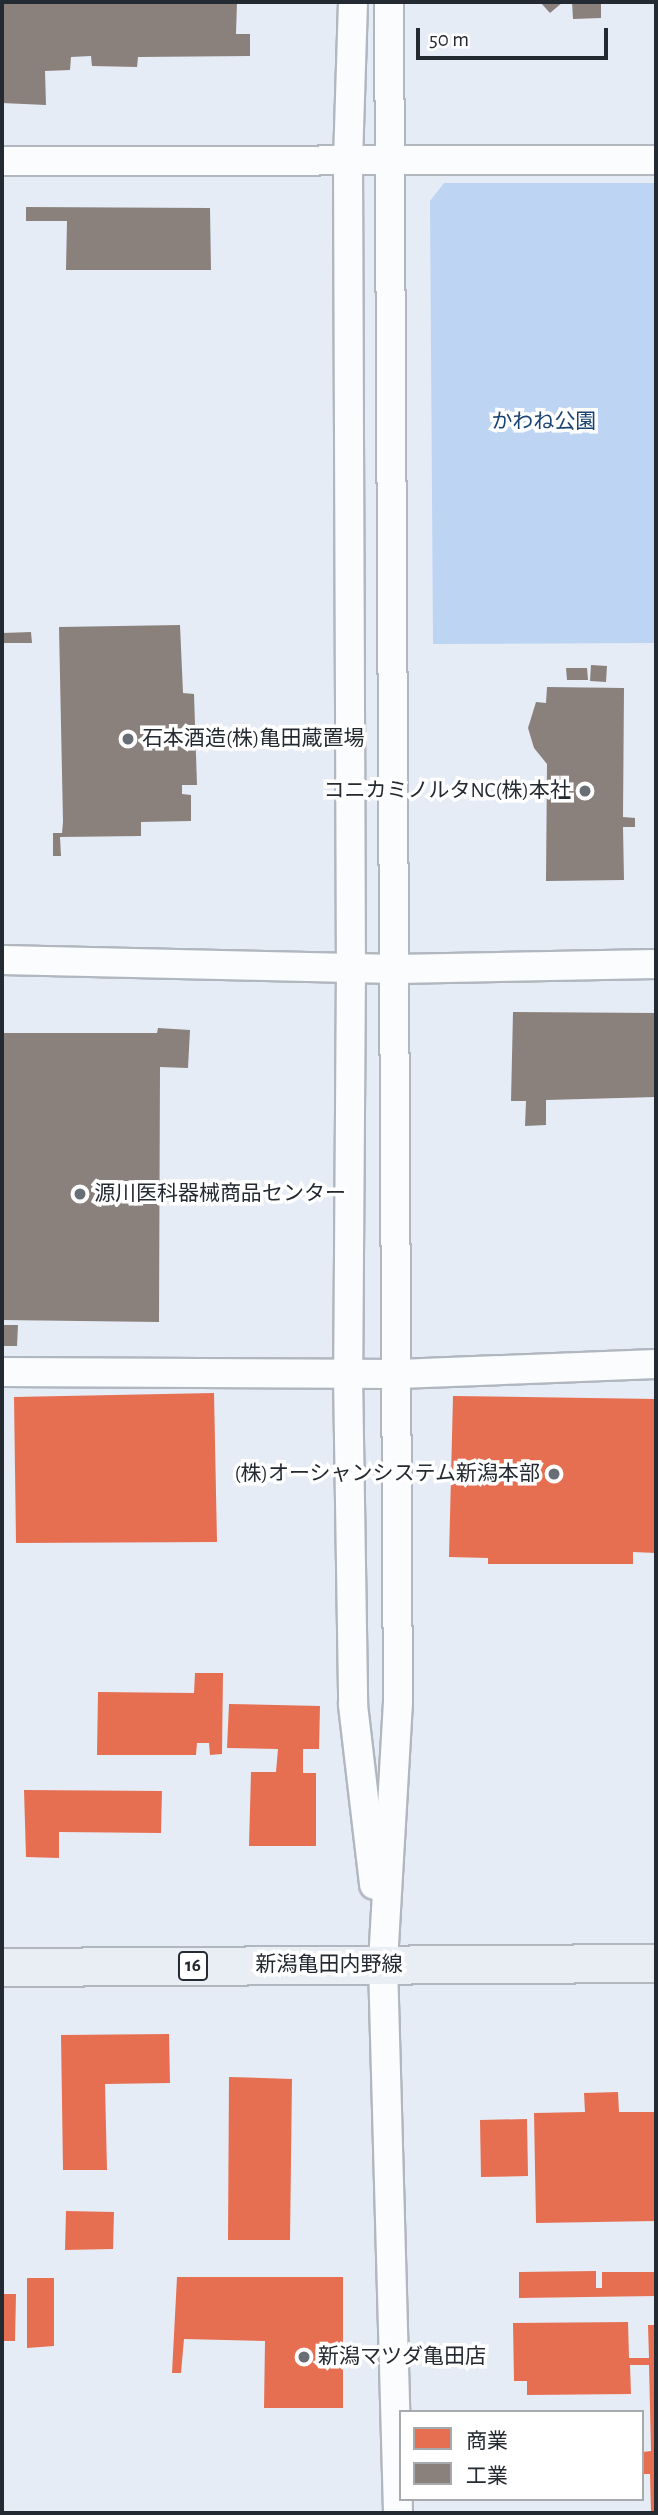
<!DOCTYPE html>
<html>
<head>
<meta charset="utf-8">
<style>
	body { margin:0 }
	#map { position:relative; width:658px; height:2515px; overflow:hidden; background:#e5ecf5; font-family:"Alegreya Sans","Noto Sans JP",sans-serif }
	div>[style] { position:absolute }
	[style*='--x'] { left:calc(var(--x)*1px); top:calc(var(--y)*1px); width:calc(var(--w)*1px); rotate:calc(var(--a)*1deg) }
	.green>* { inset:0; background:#bdd5f3 }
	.shops>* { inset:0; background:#e76f51 }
	.industry>* { inset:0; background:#8a817c }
	.roads { filter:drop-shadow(2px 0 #b1b7bf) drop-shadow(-2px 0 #b1b7bf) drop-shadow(0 2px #b1b7bf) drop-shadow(0 -2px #b1b7bf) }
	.minor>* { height:28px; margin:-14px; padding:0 14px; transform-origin:14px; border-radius:14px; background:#fbfcfe }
	.major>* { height:37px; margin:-18.5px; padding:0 18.5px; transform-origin:18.5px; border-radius:18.5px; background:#e8eef4 }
	.dots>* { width:19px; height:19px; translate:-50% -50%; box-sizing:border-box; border:4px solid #fff; border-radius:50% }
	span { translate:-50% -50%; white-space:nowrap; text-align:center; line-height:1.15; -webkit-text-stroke:7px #fff; paint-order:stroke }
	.shield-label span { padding:2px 5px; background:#fff; border:2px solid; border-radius:5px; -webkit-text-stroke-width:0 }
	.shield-label { font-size:19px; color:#242a31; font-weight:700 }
	.park-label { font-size:21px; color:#194372 }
	.poi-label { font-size:21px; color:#242a31 }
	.left { translate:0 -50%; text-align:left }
	.right { translate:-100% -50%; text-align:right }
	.street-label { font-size:21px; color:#242a31 }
	.frame { position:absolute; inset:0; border:4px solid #242a31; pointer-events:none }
	.legend { position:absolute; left:399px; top:2410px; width:245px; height:91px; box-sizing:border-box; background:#fff; border:2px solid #a7aaad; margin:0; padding:9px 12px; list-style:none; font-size:21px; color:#242a31 }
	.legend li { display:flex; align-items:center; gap:14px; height:35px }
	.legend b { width:35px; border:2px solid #a7aaad }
	.scale { position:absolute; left:416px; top:28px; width:192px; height:32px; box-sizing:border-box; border:4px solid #242a31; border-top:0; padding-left:9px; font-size:21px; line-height:24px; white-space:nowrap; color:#242a31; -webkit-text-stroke:5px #fff; paint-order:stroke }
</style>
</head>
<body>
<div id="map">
	<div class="green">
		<div style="clip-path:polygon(444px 183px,656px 183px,656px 643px,433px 644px,430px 201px)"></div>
	</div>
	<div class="shops">
		<div style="clip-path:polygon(214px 1393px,217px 1542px,16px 1543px,14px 1397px)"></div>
		<div style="clip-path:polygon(453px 1396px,656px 1399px,656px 1553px,633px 1552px,633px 1564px,488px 1564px,488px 1558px,449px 1557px)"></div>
		<div style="clip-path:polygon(195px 1673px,223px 1673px,222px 1754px,210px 1755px,209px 1743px,197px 1743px,196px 1755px,97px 1755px,98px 1692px,194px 1693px)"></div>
		<div style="clip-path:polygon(229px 1704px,320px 1706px,319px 1749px,303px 1749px,303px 1773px,316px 1773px,316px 1846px,249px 1846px,251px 1772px,276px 1772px,278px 1749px,227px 1748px)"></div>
		<div style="clip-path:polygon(24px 1790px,162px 1791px,161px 1833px,59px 1832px,59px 1858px,26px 1857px)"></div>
		<div style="clip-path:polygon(169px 2034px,170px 2083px,105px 2084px,107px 2170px,63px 2170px,61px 2035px)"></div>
		<div style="clip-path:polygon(229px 2077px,292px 2079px,290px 2240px,228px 2240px)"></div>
		<div style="clip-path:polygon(618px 2092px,619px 2112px,656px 2112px,656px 2221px,536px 2223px,534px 2113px,585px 2112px,584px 2093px)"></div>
		<div style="clip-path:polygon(527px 2119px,528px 2176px,481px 2177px,480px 2120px)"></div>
		<div style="clip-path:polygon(66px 2211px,114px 2212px,113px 2249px,65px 2250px)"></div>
		<div style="clip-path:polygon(596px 2271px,596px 2288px,602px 2288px,602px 2272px,656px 2272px,656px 2296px,519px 2298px,519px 2272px)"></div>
		<div style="clip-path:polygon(177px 2277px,343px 2277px,343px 2408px,264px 2408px,265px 2341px,184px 2339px,181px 2373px,172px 2373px)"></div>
		<div style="clip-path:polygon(27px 2278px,54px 2278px,54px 2346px,27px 2348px)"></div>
		<div style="clip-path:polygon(2px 2294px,16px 2294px,15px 2341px,2px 2341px)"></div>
		<div style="clip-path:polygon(628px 2322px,629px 2358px,649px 2358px,648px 2325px,656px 2325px,656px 2513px,651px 2513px,650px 2474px,642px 2474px,642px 2452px,651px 2451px,649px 2365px,630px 2365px,631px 2394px,527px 2395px,527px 2381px,514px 2381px,513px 2323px)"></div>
	</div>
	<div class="industry">
		<div style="clip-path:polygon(2px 2px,237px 2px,236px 34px,250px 34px,250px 56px,138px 57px,137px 67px,92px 66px,91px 56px,71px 57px,70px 70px,45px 71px,46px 105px,2px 103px)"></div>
		<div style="clip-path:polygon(540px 2px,563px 2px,550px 13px)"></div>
		<div style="clip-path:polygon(572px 2px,601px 2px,601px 18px,573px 19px)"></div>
		<div style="clip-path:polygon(26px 207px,210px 208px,211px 270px,66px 270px,67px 221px,26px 221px)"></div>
		<div style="clip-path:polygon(180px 625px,183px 693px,194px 694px,197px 785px,182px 785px,182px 794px,191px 795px,191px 821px,141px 822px,141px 836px,60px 837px,61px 856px,53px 856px,53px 833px,62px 833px,63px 822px,59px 627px)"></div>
		<div style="clip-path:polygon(31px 632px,32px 643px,2px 643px,2px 633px)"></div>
		<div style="clip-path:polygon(591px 665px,607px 666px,606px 682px,590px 681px)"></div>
		<div style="clip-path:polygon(566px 668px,587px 668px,588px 680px,567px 680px)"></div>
		<div style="clip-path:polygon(547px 687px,624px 688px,623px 817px,635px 818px,635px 827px,623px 827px,624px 880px,546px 881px,547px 764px,534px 748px,528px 728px,536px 702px,546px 703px)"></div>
		<div style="clip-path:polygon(513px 1012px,656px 1013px,656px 1097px,546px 1100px,546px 1125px,525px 1126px,526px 1101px,511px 1101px)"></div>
		<div style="clip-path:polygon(158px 1028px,190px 1030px,188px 1068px,160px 1067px,159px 1322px,2px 1320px,2px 1033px,157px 1033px)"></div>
		<div style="clip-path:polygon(2px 1325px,18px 1325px,17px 1346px,2px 1346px)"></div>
	</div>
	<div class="roads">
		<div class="minor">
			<div style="--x:353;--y:2;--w:158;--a:91.8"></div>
			<div style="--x:348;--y:160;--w:808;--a:89.79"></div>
			<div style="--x:351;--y:968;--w:406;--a:90.4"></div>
			<div style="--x:348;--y:1374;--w:331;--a:89.1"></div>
			<div style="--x:353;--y:1705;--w:181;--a:83.3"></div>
			<div style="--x:389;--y:2;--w:1700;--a:89.7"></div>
			<div style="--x:398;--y:1702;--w:262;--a:93.3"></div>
			<div style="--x:383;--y:1964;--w:549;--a:88.43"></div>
			<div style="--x:2;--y:161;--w:654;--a:-0.09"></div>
			<div style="--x:2;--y:960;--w:394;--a:1.3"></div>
			<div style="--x:396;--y:969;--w:260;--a:-1.1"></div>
			<div style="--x:2;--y:1372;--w:396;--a:0.3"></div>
			<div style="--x:398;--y:1374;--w:258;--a:-2.2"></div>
		</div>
		<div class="major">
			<div style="--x:2;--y:1967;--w:654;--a:-0.35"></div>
		</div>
	</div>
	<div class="dots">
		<div style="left:128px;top:739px;background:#686e76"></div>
		<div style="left:585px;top:791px;background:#686e76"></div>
		<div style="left:80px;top:1194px;background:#686e76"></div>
		<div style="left:554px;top:1474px;background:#686e76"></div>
		<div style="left:304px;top:2357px;background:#686e76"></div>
	</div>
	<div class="shield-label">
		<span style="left:193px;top:1966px">16</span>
	</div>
	<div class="park-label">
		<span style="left:544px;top:422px">かわね公園</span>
	</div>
	<div class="poi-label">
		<span class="left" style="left:142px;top:739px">石本酒造(株)亀田蔵置場</span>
		<span class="right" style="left:571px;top:791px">コニカミノルタNC(株)本社</span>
		<span class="left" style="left:94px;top:1194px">源川医科器械商品センター</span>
		<span class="right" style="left:540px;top:1474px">(株)オーシャンシステム新潟本部</span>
		<span class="left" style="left:318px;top:2357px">新潟マツダ亀田店</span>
	</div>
	<div class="street-label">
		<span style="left:329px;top:1965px">新潟亀田内野線</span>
	</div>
	<div class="frame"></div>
	<ul class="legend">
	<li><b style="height:19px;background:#e76f51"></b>商業</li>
	<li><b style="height:19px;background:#8a817c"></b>工業</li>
	</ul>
	<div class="scale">50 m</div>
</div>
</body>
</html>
